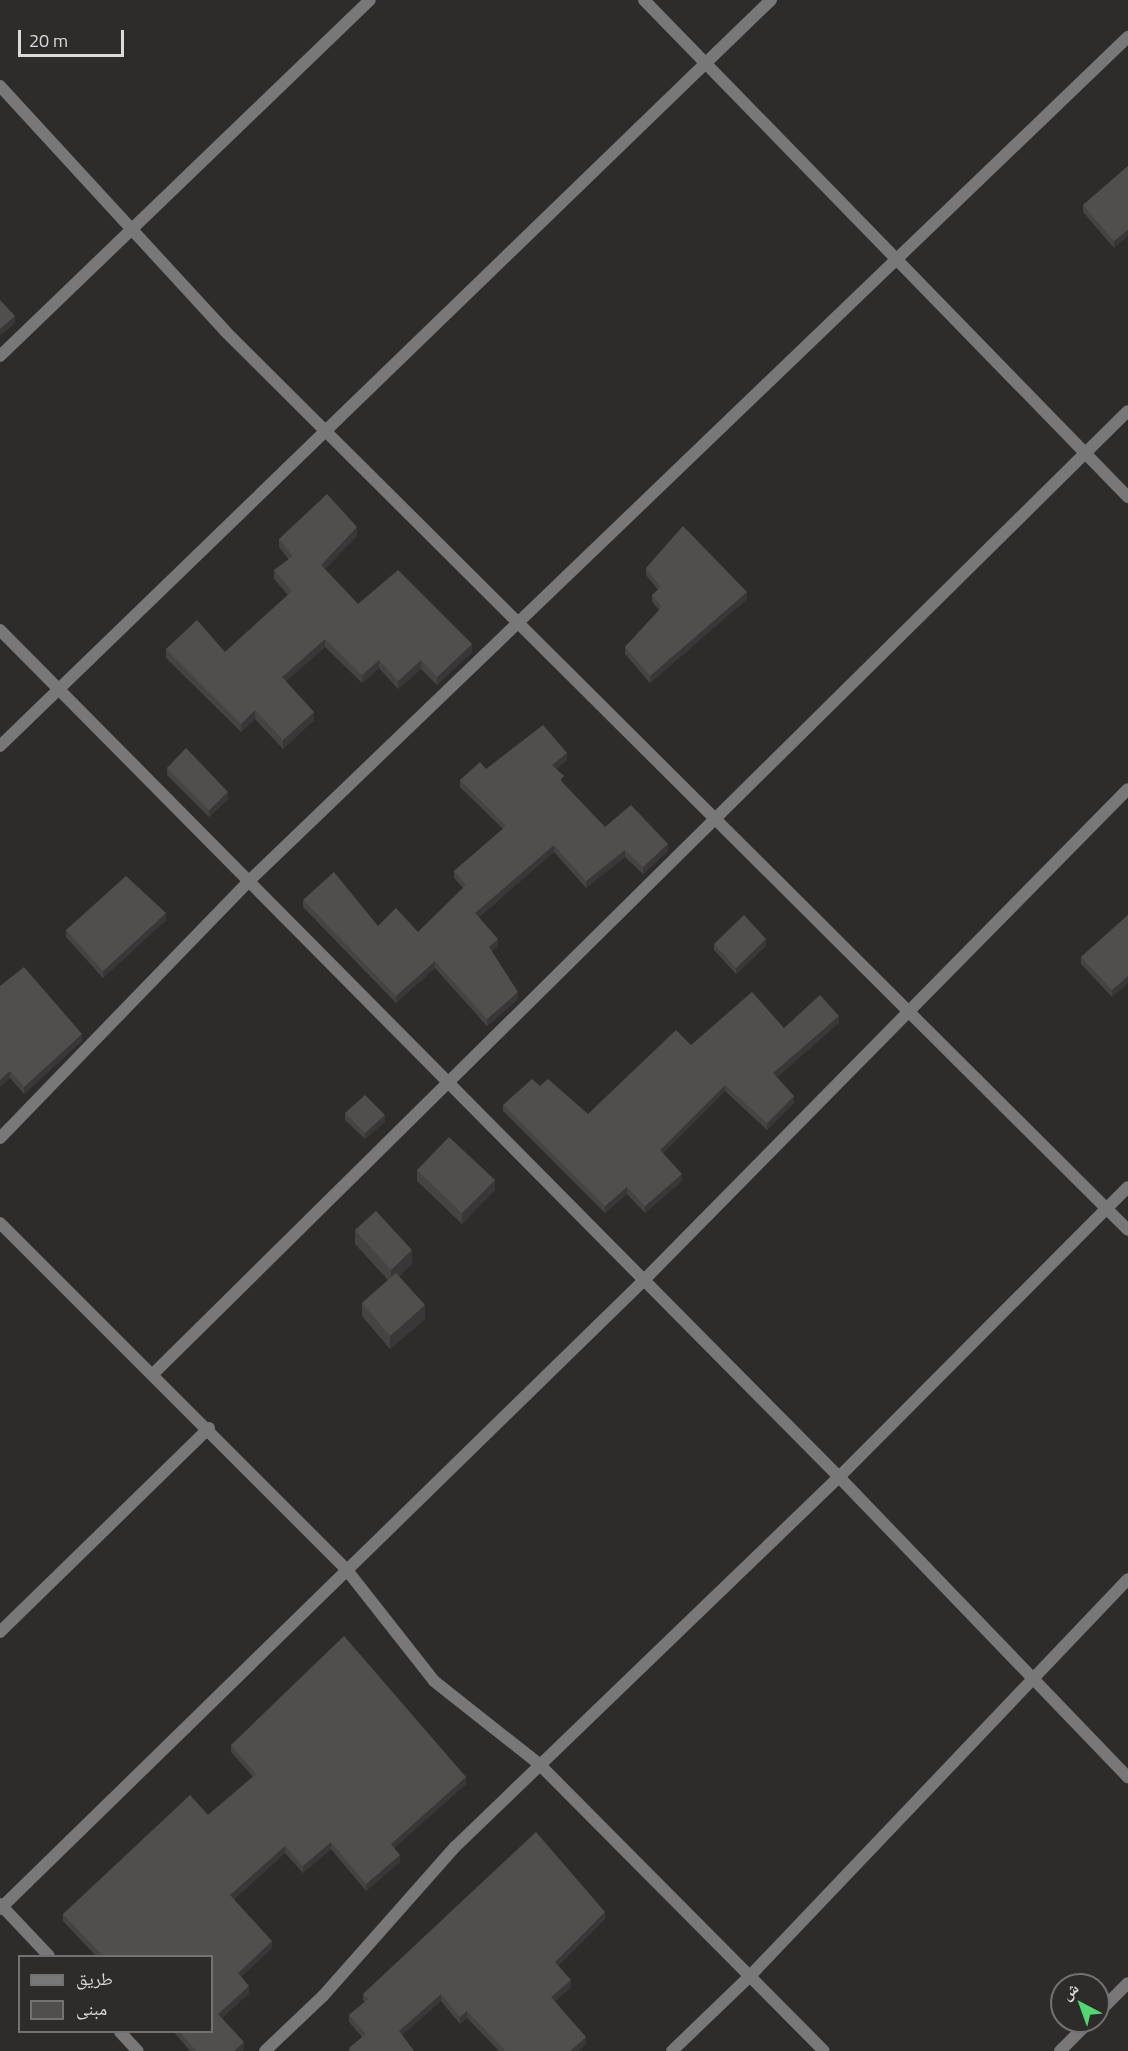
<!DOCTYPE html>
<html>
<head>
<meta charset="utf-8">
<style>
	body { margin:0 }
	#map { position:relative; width:1128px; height:2051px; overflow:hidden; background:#2e2b2b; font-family:"Titillium Web","Noto Naskh Arabic",sans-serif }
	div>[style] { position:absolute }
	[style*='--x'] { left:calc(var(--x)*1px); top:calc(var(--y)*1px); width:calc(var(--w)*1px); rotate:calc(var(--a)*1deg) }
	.street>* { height:12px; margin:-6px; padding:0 6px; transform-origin:6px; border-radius:6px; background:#797878 }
	.wall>* { inset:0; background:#464343 }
	.shaded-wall>* { inset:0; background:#393737 }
	.building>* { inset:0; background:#514e4e }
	span { translate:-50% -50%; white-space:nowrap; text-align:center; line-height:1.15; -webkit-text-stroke:4.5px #2e2b2b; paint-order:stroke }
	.legend { position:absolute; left:18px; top:1955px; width:195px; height:78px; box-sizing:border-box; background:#2e2b2b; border:2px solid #737171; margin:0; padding:8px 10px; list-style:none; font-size:18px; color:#dbd9d9 }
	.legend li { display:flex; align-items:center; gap:12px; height:30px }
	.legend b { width:30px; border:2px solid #737171 }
	.north { position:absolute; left:1050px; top:1973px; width:60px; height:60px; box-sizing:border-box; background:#2e2b2b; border:2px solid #737171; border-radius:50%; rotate:319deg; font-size:16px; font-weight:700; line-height:24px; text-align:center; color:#dbd9d9 }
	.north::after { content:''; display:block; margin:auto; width:21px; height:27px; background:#53d673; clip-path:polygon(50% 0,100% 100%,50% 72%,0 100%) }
	.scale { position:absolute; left:18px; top:30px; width:106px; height:27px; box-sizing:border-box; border:3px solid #dbd9d9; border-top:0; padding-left:8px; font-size:18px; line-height:21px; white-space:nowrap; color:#dbd9d9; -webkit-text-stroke:4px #2e2b2b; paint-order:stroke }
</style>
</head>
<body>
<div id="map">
	<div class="street">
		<div style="--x:644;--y:0;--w:694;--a:45.76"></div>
		<div style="--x:0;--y:86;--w:333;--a:47.4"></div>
		<div style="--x:225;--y:331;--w:1274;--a:44.87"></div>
		<div style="--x:0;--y:356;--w:513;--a:-43.9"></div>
		<div style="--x:0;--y:630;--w:1192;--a:45.27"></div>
		<div style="--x:839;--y:1477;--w:417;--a:46.1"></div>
		<div style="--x:0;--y:746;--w:1073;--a:-44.06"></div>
		<div style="--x:0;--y:1138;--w:358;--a:-45.9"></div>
		<div style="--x:249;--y:881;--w:1219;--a:-43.84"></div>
		<div style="--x:0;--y:1223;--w:489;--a:45"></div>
		<div style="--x:346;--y:1569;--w:142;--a:51.8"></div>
		<div style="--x:434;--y:1681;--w:134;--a:38.3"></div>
		<div style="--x:539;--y:1764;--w:404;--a:45.2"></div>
		<div style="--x:153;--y:1374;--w:1370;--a:-44.65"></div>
		<div style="--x:0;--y:1632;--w:292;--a:-44.3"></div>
		<div style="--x:0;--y:1904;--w:71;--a:46.7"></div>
		<div style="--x:0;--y:1909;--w:900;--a:-44.32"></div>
		<div style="--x:644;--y:1280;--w:689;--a:-45.41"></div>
		<div style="--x:1098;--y:2013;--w:42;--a:-45"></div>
		<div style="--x:120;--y:2032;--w:26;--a:47"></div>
		<div style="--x:265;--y:2051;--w:80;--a:-43.5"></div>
		<div style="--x:323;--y:1996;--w:199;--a:-48.5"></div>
		<div style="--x:455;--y:1847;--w:533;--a:-43.94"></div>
		<div style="--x:839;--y:1477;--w:409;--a:-45.1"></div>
		<div style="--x:672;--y:2051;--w:108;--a:-43.9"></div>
		<div style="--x:750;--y:1976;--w:548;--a:-46.4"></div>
		<div style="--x:1060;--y:2051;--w:42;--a:-45"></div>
	</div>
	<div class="wall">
		<div style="clip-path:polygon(1128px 166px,1114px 248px,1083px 212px,1083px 205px)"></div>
		<div style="clip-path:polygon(357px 536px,325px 569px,358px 604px,472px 652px,437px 685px,421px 669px,398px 689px,379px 668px,362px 683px,325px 647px,286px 681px,314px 720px,283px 749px,255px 719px,241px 732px,166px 658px,166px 649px,225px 652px,288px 595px,274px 579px,274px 570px,289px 560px,279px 547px,279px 539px)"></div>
		<div style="clip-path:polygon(646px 568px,747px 599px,650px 683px,625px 654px,625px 647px,659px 610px,652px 602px,652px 595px,658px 590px,646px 575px)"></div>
		<div style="clip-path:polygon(567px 760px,556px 769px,563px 783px,605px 827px,668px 851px,643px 874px,625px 857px,586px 888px,554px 852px,479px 917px,498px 946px,492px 951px,518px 999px,487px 1026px,435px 968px,396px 1003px,303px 907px,303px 900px,378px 926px,418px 932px,463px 888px,454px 878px,454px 871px,503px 829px,460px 787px,460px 780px,486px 769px)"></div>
		<div style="clip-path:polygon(167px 768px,228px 799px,209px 817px,167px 775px)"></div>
		<div style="clip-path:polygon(1128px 915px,1128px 983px,1112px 997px,1081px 964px,1081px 957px)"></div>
		<div style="clip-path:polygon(166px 920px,103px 978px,66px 937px,66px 930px)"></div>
		<div style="clip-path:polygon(714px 944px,766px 946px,736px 974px,714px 950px)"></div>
		<div style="clip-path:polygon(0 986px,82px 1041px,24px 1094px,10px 1078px,0 1087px)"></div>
		<div style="clip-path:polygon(839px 1023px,777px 1077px,794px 1103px,767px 1130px,725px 1091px,663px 1153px,682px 1181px,645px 1213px,627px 1194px,605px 1213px,503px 1111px,503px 1105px,540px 1086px,588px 1114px,691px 1045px,784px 1028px)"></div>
		<div style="clip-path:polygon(345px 1113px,385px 1122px,365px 1139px,345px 1120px)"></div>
		<div style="clip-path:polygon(417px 1170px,495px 1190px,462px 1224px,417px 1181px)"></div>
		<div style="clip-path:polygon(355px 1230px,412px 1264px,399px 1276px,425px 1319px,390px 1349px,362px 1316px,362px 1303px,388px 1280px,355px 1244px)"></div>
		<div style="clip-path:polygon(231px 1745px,466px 1784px,394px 1848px,400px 1862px,366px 1891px,331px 1849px,303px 1873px,285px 1853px,234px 1899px,272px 1948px,241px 1977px,249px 1993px,222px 2018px,244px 2049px,242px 2051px,190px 2051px,173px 2031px,212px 2031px,212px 1956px,96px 1956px,63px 1921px,63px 1914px,208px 1815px,253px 1777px,231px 1752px)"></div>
		<div style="clip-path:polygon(605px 1919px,558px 1966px,571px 1987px,555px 2001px,586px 2044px,578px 2051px,499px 2051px,467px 2018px,460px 2024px,441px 2001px,402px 2035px,414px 2051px,349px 2051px,349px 2048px,362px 2037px,349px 2022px,349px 2015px,365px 2002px,363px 2000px,363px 1994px)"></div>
	</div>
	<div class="shaded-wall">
		<div style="clip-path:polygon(1128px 230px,1128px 236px,1114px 248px,1114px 241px)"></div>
		<div style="clip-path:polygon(15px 316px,15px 323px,0 336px,0 329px)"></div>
		<div style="clip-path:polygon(357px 527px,357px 536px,321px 573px,321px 565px)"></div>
		<div style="clip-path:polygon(747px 592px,747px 599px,650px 683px,650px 676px)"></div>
		<div style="clip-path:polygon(325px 639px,325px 647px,282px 685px,282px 677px)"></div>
		<div style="clip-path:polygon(472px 644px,472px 652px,437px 685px,437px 677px)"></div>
		<div style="clip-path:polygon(379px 660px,379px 668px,362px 683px,362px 675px)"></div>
		<div style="clip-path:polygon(421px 660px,421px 669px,398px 689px,398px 681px)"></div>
		<div style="clip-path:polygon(255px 710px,255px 719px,241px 732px,241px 724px)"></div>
		<div style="clip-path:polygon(314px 712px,314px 720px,283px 749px,283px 740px)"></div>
		<div style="clip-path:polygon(567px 753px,567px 760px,552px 772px,552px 765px)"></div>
		<div style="clip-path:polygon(228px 792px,228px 799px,209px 817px,209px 810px)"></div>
		<div style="clip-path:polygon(668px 844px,668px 851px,643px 874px,643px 867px)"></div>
		<div style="clip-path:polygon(554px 845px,554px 852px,475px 920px,475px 913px)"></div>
		<div style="clip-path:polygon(625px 850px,625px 857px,586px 888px,586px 881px)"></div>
		<div style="clip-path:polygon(166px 913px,166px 920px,103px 978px,103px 971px)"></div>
		<div style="clip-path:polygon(498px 939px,498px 946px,489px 954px,489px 947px)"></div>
		<div style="clip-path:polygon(766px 939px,766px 946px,736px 974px,736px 968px)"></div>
		<div style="clip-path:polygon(435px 961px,435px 968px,396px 1003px,396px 996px)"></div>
		<div style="clip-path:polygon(1128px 976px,1128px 983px,1112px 997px,1112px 990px)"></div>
		<div style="clip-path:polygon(518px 992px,518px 999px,487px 1026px,487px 1019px)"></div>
		<div style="clip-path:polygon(839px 1016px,839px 1023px,773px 1080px,773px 1073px)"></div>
		<div style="clip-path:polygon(82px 1034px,82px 1041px,24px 1094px,24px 1087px)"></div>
		<div style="clip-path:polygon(10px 1071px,10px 1078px,0 1087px,0 1080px)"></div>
		<div style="clip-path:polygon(725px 1085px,725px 1091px,660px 1156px,660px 1150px)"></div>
		<div style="clip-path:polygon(794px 1096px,794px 1103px,767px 1130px,767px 1123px)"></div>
		<div style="clip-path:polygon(385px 1115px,385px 1122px,365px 1139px,365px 1133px)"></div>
		<div style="clip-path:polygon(682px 1174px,682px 1181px,645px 1213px,645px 1206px)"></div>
		<div style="clip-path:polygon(495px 1180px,495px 1190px,462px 1224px,462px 1213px)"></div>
		<div style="clip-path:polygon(627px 1187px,627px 1194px,605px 1213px,605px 1206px)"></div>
		<div style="clip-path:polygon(412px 1250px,412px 1264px,391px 1283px,391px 1270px)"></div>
		<div style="clip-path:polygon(425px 1305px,425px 1319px,390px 1349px,390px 1336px)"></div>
		<div style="clip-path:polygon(466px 1777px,466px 1784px,391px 1851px,391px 1844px)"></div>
		<div style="clip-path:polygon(331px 1842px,331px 1849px,303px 1873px,303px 1866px)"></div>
		<div style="clip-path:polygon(285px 1846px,285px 1853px,230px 1902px,230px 1895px)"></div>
		<div style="clip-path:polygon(400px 1855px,400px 1862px,366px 1891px,366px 1884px)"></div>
		<div style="clip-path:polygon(605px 1912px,605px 1919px,555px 1969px,555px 1962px)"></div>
		<div style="clip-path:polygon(272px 1941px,272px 1948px,238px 1980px,238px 1973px)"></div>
		<div style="clip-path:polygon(571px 1980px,571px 1987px,551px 2004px,551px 1997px)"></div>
		<div style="clip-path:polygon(249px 1986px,249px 1993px,218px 2021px,218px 2014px)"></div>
		<div style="clip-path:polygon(441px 1994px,441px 2001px,399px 2038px,399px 2031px)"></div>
		<div style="clip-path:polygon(467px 2011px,467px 2018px,460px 2024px,460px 2017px)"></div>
		<div style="clip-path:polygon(586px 2037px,586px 2044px,578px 2051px,570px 2051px)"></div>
		<div style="clip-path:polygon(244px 2042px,244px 2049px,242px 2051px,234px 2051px)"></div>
	</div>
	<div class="building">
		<div style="clip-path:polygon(1128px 166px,1128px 230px,1114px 241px,1083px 205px)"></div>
		<div style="clip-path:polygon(0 300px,15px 316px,0 329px)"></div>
		<div style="clip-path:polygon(327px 494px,357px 527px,321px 565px,358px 604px,398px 570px,472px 644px,437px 677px,421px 660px,398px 681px,379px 660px,362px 675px,325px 639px,282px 677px,314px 712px,283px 740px,255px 710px,241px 724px,166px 649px,197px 620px,225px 652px,292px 591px,274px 570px,293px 556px,279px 539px)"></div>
		<div style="clip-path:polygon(683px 526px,747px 592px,650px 676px,625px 647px,662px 607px,652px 595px,661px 587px,646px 568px)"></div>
		<div style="clip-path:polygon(543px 725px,567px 753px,552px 765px,564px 776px,560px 780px,605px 827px,631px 805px,668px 844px,643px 867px,625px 850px,586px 881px,554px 845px,475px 913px,498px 939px,489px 947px,518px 992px,487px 1019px,435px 961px,396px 996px,303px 900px,334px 872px,378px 926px,396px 908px,418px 932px,466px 885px,454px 871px,506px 826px,460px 780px,480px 762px,486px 769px)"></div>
		<div style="clip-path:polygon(186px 748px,228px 792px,209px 810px,167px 768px)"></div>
		<div style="clip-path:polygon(126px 876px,166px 913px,103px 971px,66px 930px)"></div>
		<div style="clip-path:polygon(744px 915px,766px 939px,736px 968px,714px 944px)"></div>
		<div style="clip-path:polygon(1128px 915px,1128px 976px,1112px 990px,1081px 957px)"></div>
		<div style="clip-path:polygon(24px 967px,82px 1034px,24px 1087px,10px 1071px,0 1080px,0 986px)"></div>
		<div style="clip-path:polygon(752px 992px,784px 1028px,820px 995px,839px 1016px,773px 1073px,794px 1096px,767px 1123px,725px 1085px,660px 1150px,682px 1174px,645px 1206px,627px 1187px,605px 1206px,503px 1105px,532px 1079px,540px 1086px,548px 1079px,588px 1114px,676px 1030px,691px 1045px)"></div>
		<div style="clip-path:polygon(365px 1095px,385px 1115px,365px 1133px,345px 1113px)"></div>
		<div style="clip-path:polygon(449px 1137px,495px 1180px,462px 1213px,417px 1170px)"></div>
		<div style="clip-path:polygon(376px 1211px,412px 1250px,391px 1270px,355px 1230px)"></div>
		<div style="clip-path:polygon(396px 1273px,425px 1305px,390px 1336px,362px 1303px)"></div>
		<div style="clip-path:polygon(344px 1636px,466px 1777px,391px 1844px,400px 1855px,366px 1884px,331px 1842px,303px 1866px,285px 1846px,230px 1895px,272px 1941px,238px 1973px,249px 1986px,218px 2014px,244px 2042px,234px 2051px,196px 2051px,179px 2031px,212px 2031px,212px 1956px,103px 1956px,63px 1914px,190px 1795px,208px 1815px,256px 1774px,231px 1745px)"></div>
		<div style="clip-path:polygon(536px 1832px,605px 1912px,555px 1962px,571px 1980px,551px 1997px,586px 2037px,570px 2051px,506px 2051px,467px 2011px,460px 2017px,441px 1994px,399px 2031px,414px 2051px,351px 2051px,349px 2048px,366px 2034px,349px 2015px,368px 1999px,363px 1994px)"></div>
	</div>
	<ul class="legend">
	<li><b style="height:8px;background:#797878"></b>طريق</li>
	<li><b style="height:16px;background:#514e4e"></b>مبنى</li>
	</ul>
	<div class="north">ش</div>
	<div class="scale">20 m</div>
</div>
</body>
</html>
